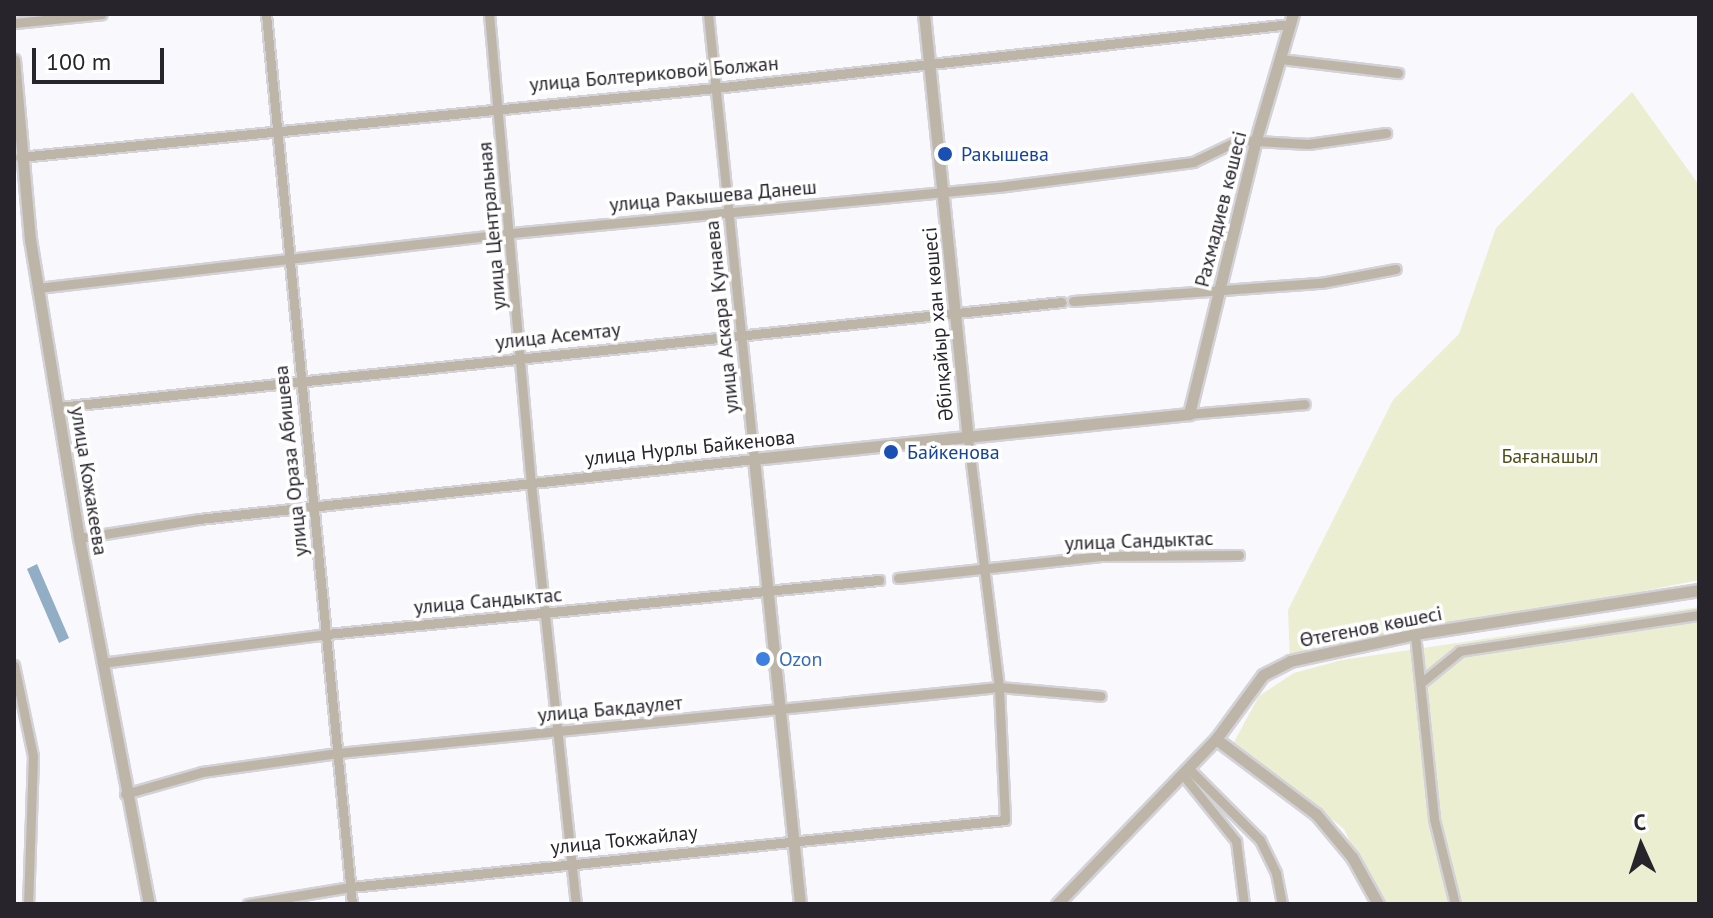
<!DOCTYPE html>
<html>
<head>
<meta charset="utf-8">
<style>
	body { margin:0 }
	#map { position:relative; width:1713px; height:918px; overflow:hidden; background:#f9f8fc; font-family:"PT Sans",sans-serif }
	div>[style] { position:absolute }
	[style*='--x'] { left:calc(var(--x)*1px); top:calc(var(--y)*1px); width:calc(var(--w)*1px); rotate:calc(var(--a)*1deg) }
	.green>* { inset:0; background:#eceed1 }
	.water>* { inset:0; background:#91aec4 }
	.roads { filter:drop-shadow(2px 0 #d3d2d7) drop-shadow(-2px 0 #d3d2d7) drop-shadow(0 2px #d3d2d7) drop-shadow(0 -2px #d3d2d7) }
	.minor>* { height:9px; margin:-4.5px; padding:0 4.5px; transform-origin:4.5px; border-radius:4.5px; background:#bdb5a8 }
	.tertiary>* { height:11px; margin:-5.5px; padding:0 5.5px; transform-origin:5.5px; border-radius:5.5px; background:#bdb5a8 }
	.dots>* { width:22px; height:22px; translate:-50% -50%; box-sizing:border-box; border:4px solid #fff; border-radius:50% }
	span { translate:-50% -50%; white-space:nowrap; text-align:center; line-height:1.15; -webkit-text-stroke:7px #fff; paint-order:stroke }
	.street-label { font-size:20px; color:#27242c }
	.transit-label { font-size:20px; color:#164399 }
	.left { translate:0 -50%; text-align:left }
	.park-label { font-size:20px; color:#51511b }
	.shop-label { font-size:20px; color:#366cbe }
	.frame { position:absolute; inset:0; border:16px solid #27242c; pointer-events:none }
	.north { position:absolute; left:1601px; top:806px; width:80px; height:80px; -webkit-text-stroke:6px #fff; paint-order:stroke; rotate:357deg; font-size:22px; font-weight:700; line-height:32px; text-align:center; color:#27242c }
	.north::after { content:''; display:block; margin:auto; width:28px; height:36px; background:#27242c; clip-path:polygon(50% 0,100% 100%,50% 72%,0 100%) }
	.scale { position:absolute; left:32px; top:48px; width:132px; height:36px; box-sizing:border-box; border:4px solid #27242c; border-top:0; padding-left:10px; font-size:24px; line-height:28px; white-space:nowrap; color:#27242c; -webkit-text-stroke:6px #fff; paint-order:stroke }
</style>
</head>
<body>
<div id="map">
	<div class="green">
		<div style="clip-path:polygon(1632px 92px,1699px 185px,1699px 580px,1290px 661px,1288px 610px,1393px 400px,1459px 334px,1496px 228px)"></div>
		<div style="clip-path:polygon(1699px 607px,1699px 904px,1379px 904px,1344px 829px,1234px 742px,1259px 696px,1294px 673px,1342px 660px)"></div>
	</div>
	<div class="water">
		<div style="clip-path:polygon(37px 564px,69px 638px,59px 643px,27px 569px)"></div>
	</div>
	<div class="roads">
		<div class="minor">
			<div style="--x:266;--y:14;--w:894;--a:84.48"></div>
			<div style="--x:489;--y:14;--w:472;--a:84.9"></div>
			<div style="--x:531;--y:484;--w:422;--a:83.9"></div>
			<div style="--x:14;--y:23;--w:88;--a:-5.8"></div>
			<div style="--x:1281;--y:59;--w:118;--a:6.8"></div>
			<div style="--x:20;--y:157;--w:698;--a:-5.67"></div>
			<div style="--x:715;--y:88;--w:579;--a:-6.35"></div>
			<div style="--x:38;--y:288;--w:476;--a:-6.6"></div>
			<div style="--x:511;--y:233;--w:489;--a:-5.4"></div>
			<div style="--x:998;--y:187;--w:197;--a:-7.3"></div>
			<div style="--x:1193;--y:162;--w:51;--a:-25.6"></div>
			<div style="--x:1239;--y:140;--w:69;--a:3.3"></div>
			<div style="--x:1308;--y:144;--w:79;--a:-8"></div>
			<div style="--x:1073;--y:301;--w:249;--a:-4.2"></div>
			<div style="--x:1321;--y:283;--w:76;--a:-10.6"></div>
			<div style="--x:58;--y:407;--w:1009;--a:-5.97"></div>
			<div style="--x:1189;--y:414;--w:116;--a:-4.9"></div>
			<div style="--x:79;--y:538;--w:121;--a:-9"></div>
			<div style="--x:199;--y:519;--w:558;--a:-6.17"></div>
			<div style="--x:754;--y:459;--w:447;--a:-95.9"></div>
			<div style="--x:898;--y:578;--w:202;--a:-6.2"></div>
			<div style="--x:1099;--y:556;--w:140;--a:-0.4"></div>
			<div style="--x:1415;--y:634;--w:186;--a:84.1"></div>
			<div style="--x:1434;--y:819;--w:88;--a:76.1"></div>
			<div style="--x:102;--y:663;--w:227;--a:-7.3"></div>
			<div style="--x:327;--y:634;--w:555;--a:-5.59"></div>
			<div style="--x:14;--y:665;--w:93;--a:78.2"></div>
			<div style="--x:33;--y:756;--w:148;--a:91.9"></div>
			<div style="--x:1422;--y:682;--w:49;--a:-39.2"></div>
			<div style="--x:1460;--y:651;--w:242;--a:-8.6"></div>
			<div style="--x:1189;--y:769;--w:100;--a:45"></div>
			<div style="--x:1260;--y:840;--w:37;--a:64"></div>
			<div style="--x:1276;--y:873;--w:32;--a:79"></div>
			<div style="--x:1183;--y:775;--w:85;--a:51.2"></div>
			<div style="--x:1236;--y:841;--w:64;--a:82.8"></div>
			<div style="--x:125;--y:794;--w:80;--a:-15.9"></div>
			<div style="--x:202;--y:772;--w:137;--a:-8"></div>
			<div style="--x:338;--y:753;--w:664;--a:-5.7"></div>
			<div style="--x:999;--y:687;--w:102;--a:5"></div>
			<div style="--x:248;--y:904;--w:104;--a:-9.4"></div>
			<div style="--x:351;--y:887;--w:657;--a:-5.85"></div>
			<div style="--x:1005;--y:820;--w:133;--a:-92.6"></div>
			<div style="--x:999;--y:687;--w:251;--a:-97.1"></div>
		</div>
		<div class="tertiary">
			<div style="--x:924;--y:14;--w:426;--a:84.1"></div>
			<div style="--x:14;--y:60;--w:180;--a:84.9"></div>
			<div style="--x:30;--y:239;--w:303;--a:80.7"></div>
			<div style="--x:79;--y:538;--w:373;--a:79.2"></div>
			<div style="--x:1216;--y:739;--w:125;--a:36.9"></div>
			<div style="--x:1316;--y:814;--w:56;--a:50.1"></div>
			<div style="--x:1352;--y:857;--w:54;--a:61"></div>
			<div style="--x:800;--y:904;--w:447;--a:-95.9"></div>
			<div style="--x:754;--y:459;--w:437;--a:-5.9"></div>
			<div style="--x:1189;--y:414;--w:279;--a:-76.3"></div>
			<div style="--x:1255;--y:143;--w:134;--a:-73.6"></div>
			<div style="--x:1057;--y:904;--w:229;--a:-46.1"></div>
			<div style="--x:1216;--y:739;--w:79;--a:-53.7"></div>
			<div style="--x:1263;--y:675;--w:30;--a:-27"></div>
			<div style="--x:1290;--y:661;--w:128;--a:-12.2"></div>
			<div style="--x:1415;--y:634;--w:287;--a:-8.8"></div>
		</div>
	</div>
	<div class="dots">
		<div style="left:945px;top:154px;background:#1a4fb4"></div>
		<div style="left:891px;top:452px;background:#1a4fb4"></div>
		<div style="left:763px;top:659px;background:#3f7fe0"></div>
	</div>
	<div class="street-label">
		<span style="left:654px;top:74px;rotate:-5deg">улица Болтериковой Болжан</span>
		<span style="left:713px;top:196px;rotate:-5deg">улица Ракышева Данеш</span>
		<span style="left:1221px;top:209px;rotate:-76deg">Рахмадиев көшесі</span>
		<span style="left:492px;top:226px;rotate:-95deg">улица Центральная</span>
		<span style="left:722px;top:317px;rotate:-96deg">улица Аскара Кунаева</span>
		<span style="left:938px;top:324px;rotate:-95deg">Әбілқайыр хан көшесі</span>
		<span style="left:558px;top:336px;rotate:-6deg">улица Асемтау</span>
		<span style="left:690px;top:448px;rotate:-6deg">улица Нурлы Байкенова</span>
		<span style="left:291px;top:461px;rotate:-96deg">улица Ораза Абишева</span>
		<span style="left:89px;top:481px;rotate:81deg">улица Кожакеева</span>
		<span style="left:1139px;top:541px;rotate:-2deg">улица Сандыктас</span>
		<span style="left:488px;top:601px;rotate:-5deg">улица Сандыктас</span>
		<span style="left:1371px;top:627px;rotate:-11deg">Өтегенов көшесі</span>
		<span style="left:610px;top:709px;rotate:-5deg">улица Бакдаулет</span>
		<span style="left:624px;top:840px;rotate:-6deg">улица Токжайлау</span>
	</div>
	<div class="transit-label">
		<span class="left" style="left:961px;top:154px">Ракышева</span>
		<span class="left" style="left:907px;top:452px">Байкенова</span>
	</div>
	<div class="park-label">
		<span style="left:1550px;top:456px">Бағанашыл</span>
	</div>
	<div class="shop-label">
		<span class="left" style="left:779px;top:659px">Ozon</span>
	</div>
	<div class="frame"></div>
	<div class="north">С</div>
	<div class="scale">100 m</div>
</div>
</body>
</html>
